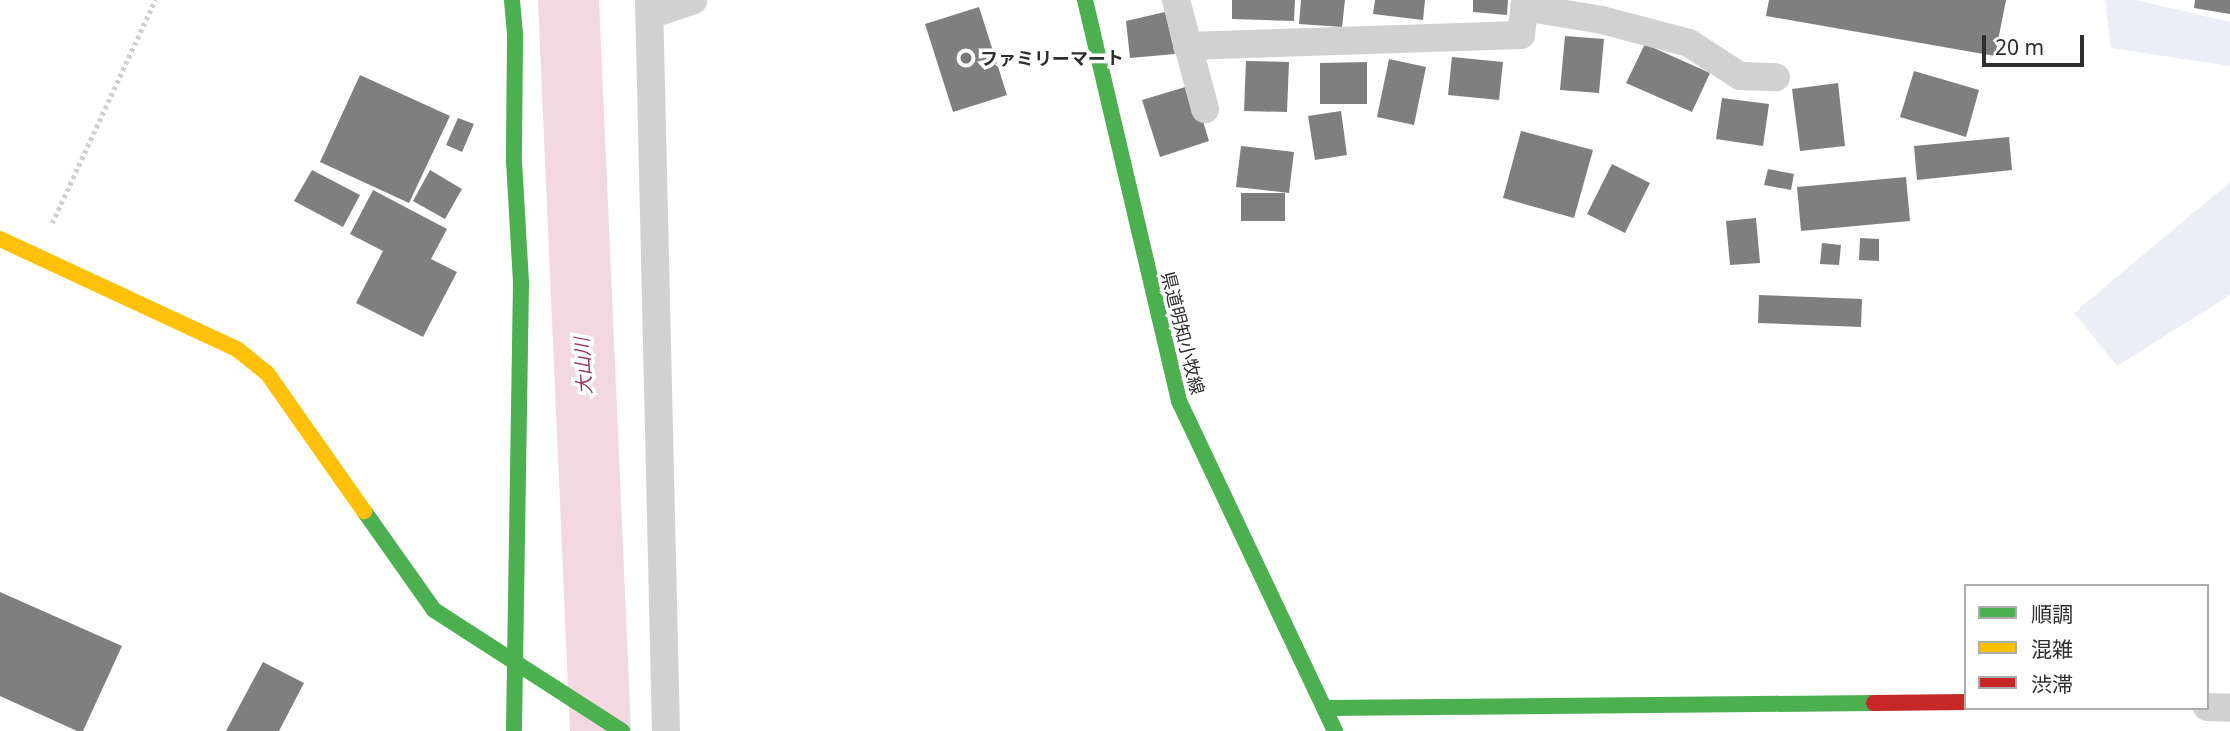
<!DOCTYPE html>
<html>
<head>
<meta charset="utf-8">
<style>
	body { margin:0 }
	#map { position:relative; width:2230px; height:731px; overflow:hidden; background:#fff; font-family:"Noto Sans","Noto Sans JP",sans-serif }
	div>[style] { position:absolute }
	[style*='--x'] { left:calc(var(--x)*1px); top:calc(var(--y)*1px); width:calc(var(--w)*1px); rotate:calc(var(--a)*1deg) }
	.green>* { inset:0; background:#eceef5 }
	.river>* { height:61px; margin:-30.5px; padding:0 30.5px; transform-origin:30.5px; border-radius:30.5px; background:#f3d8e2 }
	.building>* { inset:0; background:#7f7f7f }
	.path>* { height:4.5px; margin-top:-2.25px; transform-origin:0; background:repeating-linear-gradient(90deg,#cfcfcf 0 3.5px,transparent 0 7px) }
	.street>* { height:28px; margin:-14px; padding:0 14px; transform-origin:14px; border-radius:14px; background:#d1d1d1 }
	.fast>* { height:16px; margin:-8px; padding:0 8px; transform-origin:8px; border-radius:8px; background:#4caf50 }
	.slow>* { height:16px; margin:-8px; padding:0 8px; transform-origin:8px; border-radius:8px; background:#ffc107 }
	.jam>* { height:16px; margin:-8px; padding:0 8px; transform-origin:8px; border-radius:8px; background:#c62828 }
	.dots>* { width:19px; height:19px; translate:-50% -50%; box-sizing:border-box; border:4px solid #fff; border-radius:50% }
	span { translate:-50% -50%; white-space:nowrap; text-align:center; line-height:1.15; -webkit-text-stroke:7px #fff; paint-order:stroke }
	.poi-label { font-size:18px; color:#2f2f2f; font-weight:700 }
	.left { translate:0 -50%; text-align:left }
	.street-label { font-size:18px; color:#2f2f2f }
	.water-label { font-size:19px; color:#98375a; font-style:italic }
	.legend { position:absolute; left:1964px; top:584px; width:245px; height:126px; box-sizing:border-box; background:#fff; border:2px solid #acacac; margin:0; padding:9px 12px; list-style:none; font-size:21px; color:#2f2f2f }
	.legend li { display:flex; align-items:center; gap:14px; height:35px }
	.legend b { width:35px; border:2px solid #acacac }
	.scale { position:absolute; left:1982px; top:35px; width:102px; height:32px; box-sizing:border-box; border:4px solid #2f2f2f; border-top:0; padding-left:9px; font-size:21px; line-height:24px; white-space:nowrap; color:#2f2f2f; -webkit-text-stroke:5px #fff; paint-order:stroke }
</style>
</head>
<body>
<div id="map">
	<div class="green">
		<div style="clip-path:polygon(2105px 0,2136px 0,2230px 22px,2230px 66px,2111px 48px)"></div>
		<div style="clip-path:polygon(2230px 182px,2230px 295px,2117px 366px,2074px 313px)"></div>
	</div>
	<div class="river">
		<div style="--x:568;--y:0;--w:732;--a:87.49"></div>
	</div>
	<div class="building">
		<div style="clip-path:polygon(1232px 0,1295px 0,1294px 21px,1232px 19px)"></div>
		<div style="clip-path:polygon(1301px 0,1345px 0,1342px 27px,1299px 24px)"></div>
		<div style="clip-path:polygon(1375px 0,1425px 0,1423px 20px,1373px 14px)"></div>
		<div style="clip-path:polygon(1473px 0,1508px 0,1507px 15px,1473px 12px)"></div>
		<div style="clip-path:polygon(1769px 0,2006px 0,1995px 56px,1766px 16px)"></div>
		<div style="clip-path:polygon(2195px 0,2230px 0,2230px 14px,2194px 8px)"></div>
		<div style="clip-path:polygon(979px 7px,1007px 95px,953px 112px,925px 24px)"></div>
		<div style="clip-path:polygon(1165px 12px,1175px 54px,1130px 58px,1126px 21px)"></div>
		<div style="clip-path:polygon(1565px 36px,1604px 39px,1599px 93px,1560px 90px)"></div>
		<div style="clip-path:polygon(1645px 44px,1710px 73px,1692px 112px,1626px 83px)"></div>
		<div style="clip-path:polygon(1452px 57px,1503px 62px,1499px 100px,1448px 95px)"></div>
		<div style="clip-path:polygon(1389px 59px,1426px 67px,1414px 125px,1377px 117px)"></div>
		<div style="clip-path:polygon(1246px 61px,1289px 62px,1287px 112px,1244px 111px)"></div>
		<div style="clip-path:polygon(1367px 62px,1367px 104px,1320px 104px,1320px 63px)"></div>
		<div style="clip-path:polygon(1914px 71px,1979px 90px,1966px 137px,1900px 117px)"></div>
		<div style="clip-path:polygon(360px 75px,450px 116px,409px 203px,320px 162px)"></div>
		<div style="clip-path:polygon(1838px 83px,1845px 146px,1800px 151px,1792px 89px)"></div>
		<div style="clip-path:polygon(1192px 85px,1209px 141px,1160px 157px,1142px 100px)"></div>
		<div style="clip-path:polygon(1722px 98px,1769px 104px,1763px 146px,1716px 139px)"></div>
		<div style="clip-path:polygon(1341px 111px,1347px 155px,1315px 160px,1308px 116px)"></div>
		<div style="clip-path:polygon(458px 118px,474px 124px,462px 152px,446px 145px)"></div>
		<div style="clip-path:polygon(1521px 131px,1593px 150px,1574px 218px,1503px 198px)"></div>
		<div style="clip-path:polygon(2009px 137px,2012px 170px,1917px 180px,1914px 146px)"></div>
		<div style="clip-path:polygon(1241px 146px,1294px 152px,1289px 193px,1236px 187px)"></div>
		<div style="clip-path:polygon(1612px 164px,1650px 183px,1625px 233px,1587px 214px)"></div>
		<div style="clip-path:polygon(1768px 169px,1794px 174px,1791px 190px,1764px 185px)"></div>
		<div style="clip-path:polygon(312px 170px,360px 195px,343px 227px,294px 201px)"></div>
		<div style="clip-path:polygon(430px 170px,462px 189px,445px 219px,413px 201px)"></div>
		<div style="clip-path:polygon(1906px 177px,1910px 221px,1801px 231px,1797px 187px)"></div>
		<div style="clip-path:polygon(373px 190px,447px 229px,431px 259px,457px 272px,423px 337px,356px 303px,383px 251px,350px 234px)"></div>
		<div style="clip-path:polygon(1241px 193px,1285px 193px,1285px 221px,1241px 221px)"></div>
		<div style="clip-path:polygon(1756px 218px,1760px 263px,1730px 265px,1726px 221px)"></div>
		<div style="clip-path:polygon(1860px 238px,1879px 239px,1879px 261px,1859px 260px)"></div>
		<div style="clip-path:polygon(1822px 243px,1841px 245px,1839px 265px,1820px 264px)"></div>
		<div style="clip-path:polygon(1759px 295px,1862px 299px,1861px 327px,1758px 323px)"></div>
		<div style="clip-path:polygon(0 592px,122px 646px,83px 731px,77px 731px,0 696px)"></div>
		<div style="clip-path:polygon(263px 662px,304px 683px,279px 731px,226px 731px)"></div>
	</div>
	<div class="path">
		<div style="--x:52;--y:223;--w:246;--a:-65.2"></div>
	</div>
	<div class="street">
		<div style="--x:649;--y:0;--w:731;--a:88.67"></div>
		<div style="--x:1176;--y:0;--w:113;--a:75.1"></div>
		<div style="--x:1524;--y:7;--w:79;--a:9.5"></div>
		<div style="--x:1602;--y:20;--w:90;--a:14.8"></div>
		<div style="--x:1689;--y:43;--w:61;--a:32.9"></div>
		<div style="--x:1740;--y:76;--w:36;--a:2"></div>
		<div style="--x:650;--y:15;--w:46;--a:-18.8"></div>
		<div style="--x:1187;--y:46;--w:334;--a:-1.9"></div>
		<div style="--x:1521;--y:35;--w:35;--a:-83"></div>
		<div style="--x:2207;--y:707;--w:23;--a:2"></div>
	</div>
	<div class="fast">
		<div style="--x:512;--y:0;--w:35;--a:85"></div>
		<div style="--x:515;--y:35;--w:126;--a:90.5"></div>
		<div style="--x:514;--y:161;--w:121;--a:86.7"></div>
		<div style="--x:521;--y:282;--w:449;--a:90.9"></div>
		<div style="--x:1085;--y:0;--w:412;--a:76.8"></div>
		<div style="--x:1179;--y:401;--w:365;--a:64.7"></div>
		<div style="--x:364;--y:511;--w:121;--a:54.7"></div>
		<div style="--x:434;--y:610;--w:224;--a:32.8"></div>
		<div style="--x:1325;--y:708;--w:549;--a:-0.52"></div>
	</div>
	<div class="slow">
		<div style="--x:0;--y:239;--w:261;--a:24.9"></div>
		<div style="--x:237;--y:349;--w:38;--a:39"></div>
		<div style="--x:267;--y:373;--w:169;--a:54.9"></div>
	</div>
	<div class="jam">
		<div style="--x:1874;--y:703;--w:92;--a:-0.6"></div>
	</div>
	<div class="dots">
		<div style="left:966px;top:58px;background:#787878"></div>
	</div>
	<div class="poi-label">
		<span class="left" style="left:980px;top:58px">ファミリーマート</span>
	</div>
	<div class="street-label">
		<span style="left:1183px;top:333px;rotate:76deg">県道明知小牧線</span>
	</div>
	<div class="water-label">
		<span style="left:584px;top:366px;rotate:-93deg">大山川</span>
	</div>
	<ul class="legend">
	<li><b style="height:9px;background:#4caf50"></b>順調</li>
	<li><b style="height:9px;background:#ffc107"></b>混雑</li>
	<li><b style="height:9px;background:#c62828"></b>渋滞</li>
	</ul>
	<div class="scale">20 m</div>
</div>
</body>
</html>
